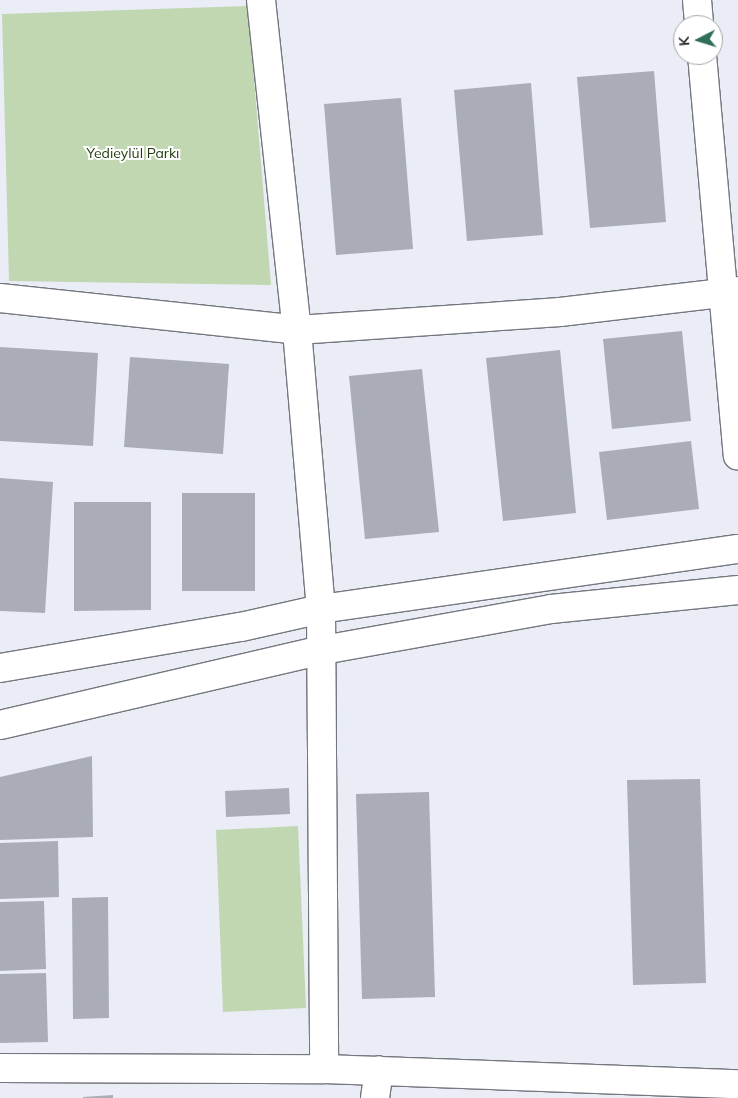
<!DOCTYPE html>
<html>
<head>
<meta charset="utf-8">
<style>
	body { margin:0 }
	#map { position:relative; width:738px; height:1098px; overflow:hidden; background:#eaedf6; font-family:Mulish,sans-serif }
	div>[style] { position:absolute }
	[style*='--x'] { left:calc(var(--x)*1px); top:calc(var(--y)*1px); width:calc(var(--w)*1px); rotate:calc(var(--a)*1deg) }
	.green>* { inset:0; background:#c0d7b1 }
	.building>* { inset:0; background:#aaadb5 }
	.roads { filter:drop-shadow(1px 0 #74777e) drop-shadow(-1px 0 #74777e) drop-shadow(0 1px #74777e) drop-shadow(0 -1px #74777e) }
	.minor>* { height:28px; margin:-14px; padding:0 14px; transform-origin:14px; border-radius:14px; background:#fff }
	.tertiary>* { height:28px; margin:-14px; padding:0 14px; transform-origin:14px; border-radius:14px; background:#fff }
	span { translate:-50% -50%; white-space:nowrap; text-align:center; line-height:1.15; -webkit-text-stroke:4px #fff; paint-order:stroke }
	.park-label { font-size:14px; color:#243b0d }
	.north { position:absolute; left:673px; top:15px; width:50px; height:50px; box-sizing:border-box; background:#fff; border:1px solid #a5a6a7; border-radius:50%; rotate:265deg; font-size:14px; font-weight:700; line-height:20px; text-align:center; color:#1f2023 }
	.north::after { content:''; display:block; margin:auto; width:18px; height:22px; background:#316e59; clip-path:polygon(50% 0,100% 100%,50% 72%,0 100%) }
</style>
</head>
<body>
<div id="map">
	<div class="green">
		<div style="clip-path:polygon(248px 6px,271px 285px,9px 281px,2px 14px)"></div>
		<div style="clip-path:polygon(298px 826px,306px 1008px,223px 1012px,216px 830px)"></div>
	</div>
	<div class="building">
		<div style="clip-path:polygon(654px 71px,666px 222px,590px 228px,577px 77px)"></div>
		<div style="clip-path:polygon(531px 83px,543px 235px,467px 241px,454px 90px)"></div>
		<div style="clip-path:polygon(401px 98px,413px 249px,336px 255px,324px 104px)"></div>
		<div style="clip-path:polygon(682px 331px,691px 421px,612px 429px,603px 339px)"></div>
		<div style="clip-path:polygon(0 347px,98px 353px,93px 446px,0 441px)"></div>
		<div style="clip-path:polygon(560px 350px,576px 513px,503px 521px,486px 358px)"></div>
		<div style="clip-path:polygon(130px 357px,229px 364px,223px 454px,124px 447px)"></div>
		<div style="clip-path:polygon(422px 369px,439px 532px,365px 539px,349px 376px)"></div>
		<div style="clip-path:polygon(691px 441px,699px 509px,607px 520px,599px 452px)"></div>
		<div style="clip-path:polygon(0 478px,53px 482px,45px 613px,0 611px)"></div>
		<div style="clip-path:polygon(182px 493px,255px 493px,255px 591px,182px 591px)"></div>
		<div style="clip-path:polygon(74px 502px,151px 502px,151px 610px,74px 611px)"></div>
		<div style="clip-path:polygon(92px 756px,93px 837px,0 840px,0 777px)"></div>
		<div style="clip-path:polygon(700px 779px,706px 983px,633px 985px,627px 780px)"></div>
		<div style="clip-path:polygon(289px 788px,290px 814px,226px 817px,225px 791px)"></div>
		<div style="clip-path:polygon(429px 792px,435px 997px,362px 999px,356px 794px)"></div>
		<div style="clip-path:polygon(58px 841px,59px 897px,0 899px,0 843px)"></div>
		<div style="clip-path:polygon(108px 897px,109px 1018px,73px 1019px,72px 898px)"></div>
		<div style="clip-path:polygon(44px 901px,46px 969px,0 971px,0 902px)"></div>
		<div style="clip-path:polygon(46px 973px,48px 1042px,0 1043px,0 974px)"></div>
		<div style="clip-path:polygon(113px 1095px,113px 1098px,83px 1098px,83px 1097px)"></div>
	</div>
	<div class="roads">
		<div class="minor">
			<div style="--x:261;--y:0;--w:332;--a:83.8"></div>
			<div style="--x:297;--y:330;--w:280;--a:85.1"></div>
			<div style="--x:321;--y:609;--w:460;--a:89.6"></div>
			<div style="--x:697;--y:0;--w:25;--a:85"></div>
			<div style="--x:702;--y:55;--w:402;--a:84.9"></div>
			<div style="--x:0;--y:298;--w:299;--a:6.1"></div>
			<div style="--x:297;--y:330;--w:264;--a:-3.9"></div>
			<div style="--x:560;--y:312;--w:179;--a:-6.7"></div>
			<div style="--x:0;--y:1068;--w:324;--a:0.2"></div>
			<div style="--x:324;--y:1069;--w:414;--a:2.1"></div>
			<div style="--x:375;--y:1098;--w:28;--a:-82"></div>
		</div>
		<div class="tertiary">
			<div style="--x:0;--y:668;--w:244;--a:-9.7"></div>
			<div style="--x:241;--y:627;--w:82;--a:-12.7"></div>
			<div style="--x:321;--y:609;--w:421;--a:-8.2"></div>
			<div style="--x:0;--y:725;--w:332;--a:-13.1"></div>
			<div style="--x:323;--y:650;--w:232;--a:-10.2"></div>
			<div style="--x:551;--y:609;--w:188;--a:-5.8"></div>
		</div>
	</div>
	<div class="park-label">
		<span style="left:133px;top:153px">Yedieylül Parkı</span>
	</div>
	<div class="north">K</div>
</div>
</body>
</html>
